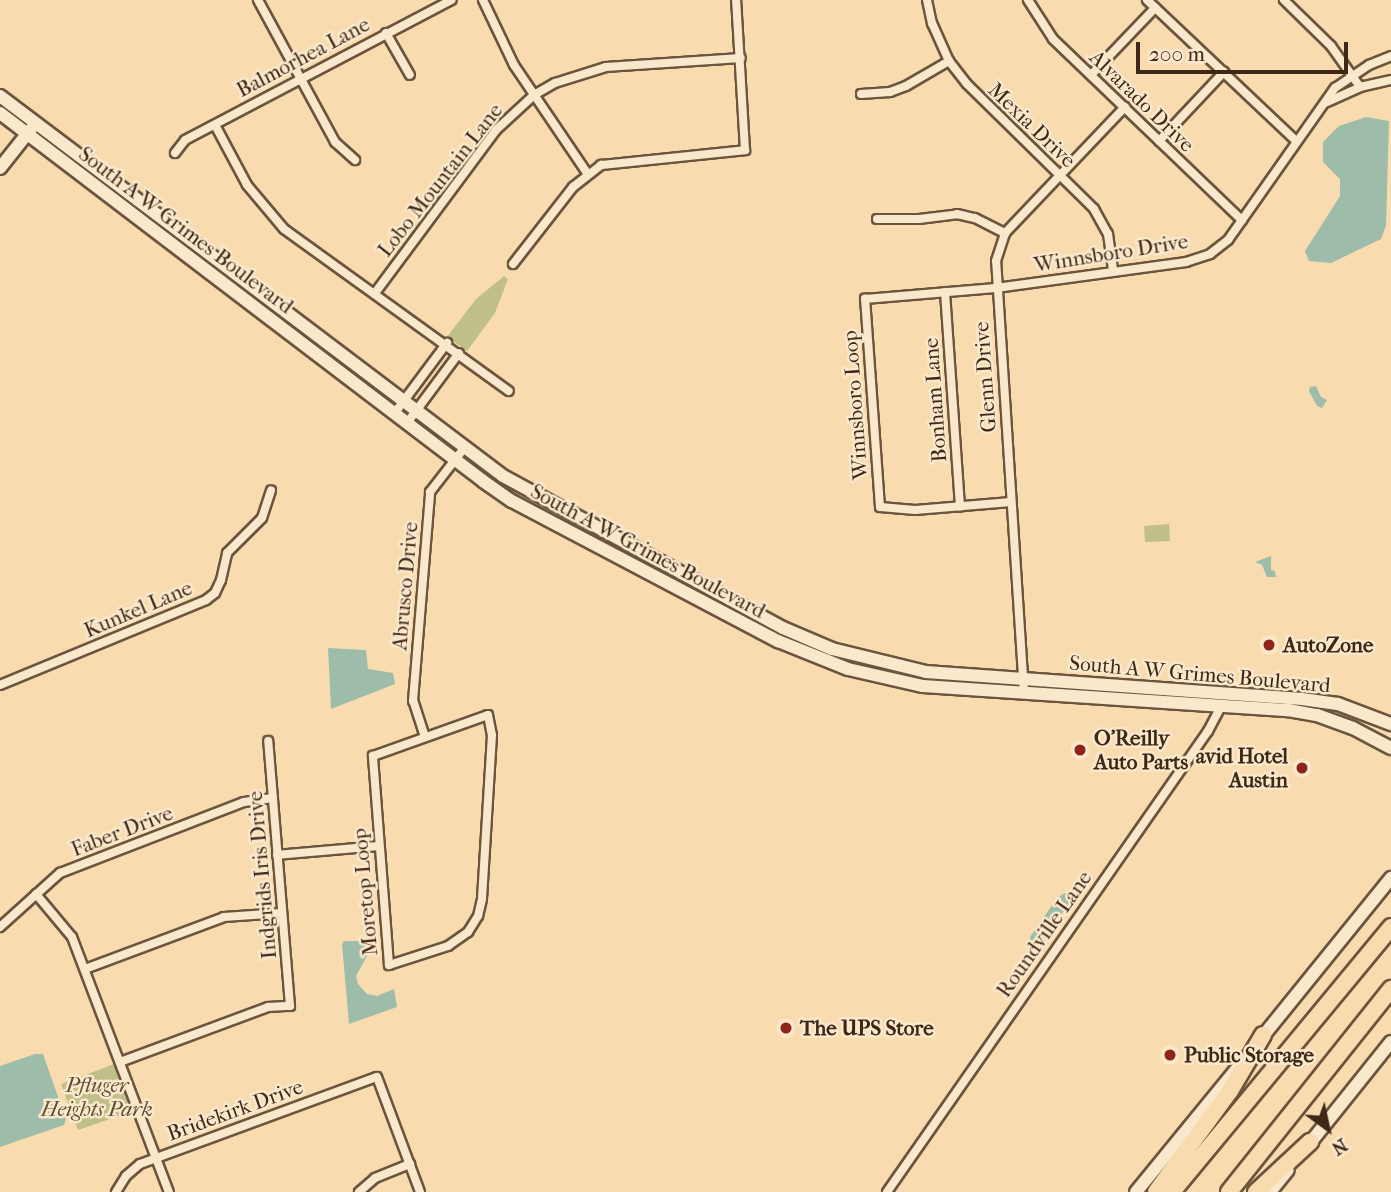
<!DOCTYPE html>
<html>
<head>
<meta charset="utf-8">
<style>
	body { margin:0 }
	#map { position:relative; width:1391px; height:1192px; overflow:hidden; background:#f8dcb0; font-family:"IM FELL French Canon",serif }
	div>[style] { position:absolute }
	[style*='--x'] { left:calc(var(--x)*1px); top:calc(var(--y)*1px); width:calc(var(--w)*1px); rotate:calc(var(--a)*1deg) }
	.green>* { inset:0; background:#c1bf88 }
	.water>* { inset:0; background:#9dbcaa }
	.roads { filter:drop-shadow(2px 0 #6c543d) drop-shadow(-2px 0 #6c543d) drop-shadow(0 2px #6c543d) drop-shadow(0 -2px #6c543d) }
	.street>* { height:8px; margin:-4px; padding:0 4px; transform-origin:4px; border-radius:4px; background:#fae8cc }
	.secondary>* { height:12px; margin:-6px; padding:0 6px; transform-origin:6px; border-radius:6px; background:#fae8cc }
	.highway>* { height:16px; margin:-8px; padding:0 8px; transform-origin:8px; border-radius:8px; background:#f8dcb0 }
	.dots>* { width:19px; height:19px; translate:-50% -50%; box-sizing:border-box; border:4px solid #fae8cc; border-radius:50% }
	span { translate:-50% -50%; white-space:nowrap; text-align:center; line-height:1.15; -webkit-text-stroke:5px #fae8cc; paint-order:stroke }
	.street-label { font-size:21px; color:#3e2717 }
	.poi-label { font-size:21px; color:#3e2717; font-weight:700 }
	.left { translate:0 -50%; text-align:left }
	.right { translate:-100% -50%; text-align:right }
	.park-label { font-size:21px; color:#5f4d33; font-style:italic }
	.north { position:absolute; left:1293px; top:1094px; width:70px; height:70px; -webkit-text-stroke:5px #fae8cc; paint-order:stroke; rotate:147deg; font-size:19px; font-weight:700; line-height:28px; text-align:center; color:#3e2717 }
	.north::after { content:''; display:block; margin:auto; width:24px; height:32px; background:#3e2717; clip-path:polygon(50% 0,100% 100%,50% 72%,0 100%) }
	.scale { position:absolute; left:1136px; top:42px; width:212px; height:32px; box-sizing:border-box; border:4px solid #3e2717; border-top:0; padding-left:9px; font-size:21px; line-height:24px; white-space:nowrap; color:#3e2717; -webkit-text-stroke:5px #fae8cc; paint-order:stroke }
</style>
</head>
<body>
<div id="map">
	<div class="green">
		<div style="clip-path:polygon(504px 276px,508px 279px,495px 313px,467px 351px,447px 337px,476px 299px)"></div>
		<div style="clip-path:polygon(1169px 524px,1170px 541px,1145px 542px,1144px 526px)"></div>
		<div style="clip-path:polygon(114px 1064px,133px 1111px,78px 1130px,61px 1084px)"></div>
	</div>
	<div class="water">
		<div style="clip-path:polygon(1366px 117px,1389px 121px,1386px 226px,1381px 239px,1331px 263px,1309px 261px,1305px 251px,1340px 196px,1340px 179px,1323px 162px,1323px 142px,1339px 126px)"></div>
		<div style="clip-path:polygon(1316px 386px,1321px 397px,1327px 400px,1322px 408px,1317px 406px,1309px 391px,1310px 387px)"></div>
		<div style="clip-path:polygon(1271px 556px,1271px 570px,1275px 571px,1276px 577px,1267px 577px,1262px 565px,1255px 562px)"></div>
		<div style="clip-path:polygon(328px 648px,366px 650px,368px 669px,393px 673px,395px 684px,331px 709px)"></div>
		<div style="clip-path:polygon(1065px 893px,1070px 895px,1070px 902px,1041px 944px,1032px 947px,1030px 937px,1057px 898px)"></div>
		<div style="clip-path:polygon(344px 941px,370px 941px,372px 947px,356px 976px,358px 984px,367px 994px,377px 996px,394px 989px,397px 1007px,349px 1024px,342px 944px)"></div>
		<div style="clip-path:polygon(35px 1054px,43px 1054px,45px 1060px,66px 1119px,64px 1125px,0 1147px,0 1066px)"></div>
	</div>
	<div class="roads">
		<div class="street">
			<div style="--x:258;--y:0;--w:162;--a:61.5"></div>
			<div style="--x:335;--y:142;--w:27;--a:42"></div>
			<div style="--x:483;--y:0;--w:72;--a:64.5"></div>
			<div style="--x:514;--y:65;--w:130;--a:55.9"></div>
			<div style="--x:927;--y:0;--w:24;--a:78"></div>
			<div style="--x:932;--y:23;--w:42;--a:65.9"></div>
			<div style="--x:949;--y:61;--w:29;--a:52"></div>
			<div style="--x:967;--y:84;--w:178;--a:44.5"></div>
			<div style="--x:1094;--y:209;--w:29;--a:61"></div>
			<div style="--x:1108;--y:234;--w:37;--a:82"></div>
			<div style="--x:1028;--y:0;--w:46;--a:57.3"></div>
			<div style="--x:1053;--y:39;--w:262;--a:43.8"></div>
			<div style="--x:1147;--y:0;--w:204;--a:43.4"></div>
			<div style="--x:1284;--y:0;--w:66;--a:44.4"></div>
			<div style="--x:1331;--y:46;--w:50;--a:54.7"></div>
			<div style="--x:386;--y:33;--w:48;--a:60.3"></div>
			<div style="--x:1091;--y:75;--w:93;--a:-46.3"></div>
			<div style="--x:861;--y:94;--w:29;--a:-4"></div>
			<div style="--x:890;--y:92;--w:17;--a:-21"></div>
			<div style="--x:906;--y:86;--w:50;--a:-30.2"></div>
			<div style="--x:1327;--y:102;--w:36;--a:-24"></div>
			<div style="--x:1360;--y:87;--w:32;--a:-13"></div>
			<div style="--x:215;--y:125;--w:68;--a:61.9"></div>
			<div style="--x:247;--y:185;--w:57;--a:49.9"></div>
			<div style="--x:284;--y:229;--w:277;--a:35.8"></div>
			<div style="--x:1159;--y:141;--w:95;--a:-46.7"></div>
			<div style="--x:175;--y:153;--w:16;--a:-52"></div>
			<div style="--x:185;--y:140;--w:301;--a:-27.7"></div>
			<div style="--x:877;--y:219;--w:42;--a:0"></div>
			<div style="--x:919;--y:219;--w:38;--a:-7"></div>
			<div style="--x:957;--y:214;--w:18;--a:13"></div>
			<div style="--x:975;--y:218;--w:34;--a:27"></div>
			<div style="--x:513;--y:264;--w:98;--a:-52.1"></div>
			<div style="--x:573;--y:187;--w:36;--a:-38"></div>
			<div style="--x:601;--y:165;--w:145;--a:-5.9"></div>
			<div style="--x:745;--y:150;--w:150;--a:-93.4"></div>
			<div style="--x:945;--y:292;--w:215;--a:86"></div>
			<div style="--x:375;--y:293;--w:203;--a:-53.4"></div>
			<div style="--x:496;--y:130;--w:52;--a:-42.6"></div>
			<div style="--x:534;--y:95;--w:24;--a:-30"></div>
			<div style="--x:555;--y:83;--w:53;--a:-17.4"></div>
			<div style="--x:606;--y:67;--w:135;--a:-3.8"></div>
			<div style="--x:394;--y:414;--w:89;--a:-53.3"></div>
			<div style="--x:407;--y:423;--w:87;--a:-53.4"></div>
			<div style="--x:1011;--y:502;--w:96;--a:175.2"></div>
			<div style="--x:915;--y:510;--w:35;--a:-175"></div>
			<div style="--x:880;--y:507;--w:209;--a:-94.1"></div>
			<div style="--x:865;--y:299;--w:131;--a:-4.8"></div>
			<div style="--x:996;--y:288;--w:192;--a:-7.8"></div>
			<div style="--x:1186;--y:262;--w:25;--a:-18"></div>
			<div style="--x:1210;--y:254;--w:23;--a:-38"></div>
			<div style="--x:1228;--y:240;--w:186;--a:-54.9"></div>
			<div style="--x:1335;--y:88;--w:41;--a:-34.1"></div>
			<div style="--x:1369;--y:65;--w:24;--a:-22"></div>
			<div style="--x:0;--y:685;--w:223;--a:-22.4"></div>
			<div style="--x:206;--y:600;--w:11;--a:-38"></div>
			<div style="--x:215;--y:593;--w:14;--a:-65"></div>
			<div style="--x:221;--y:580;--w:28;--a:-77"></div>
			<div style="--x:227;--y:553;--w:49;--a:-45"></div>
			<div style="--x:262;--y:518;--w:29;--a:-72"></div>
			<div style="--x:1024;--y:692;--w:432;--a:-93.7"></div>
			<div style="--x:996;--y:261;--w:29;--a:-72"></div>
			<div style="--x:1005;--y:233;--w:174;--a:-46.4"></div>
			<div style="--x:488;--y:715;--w:20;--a:79"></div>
			<div style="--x:492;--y:735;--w:164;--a:93.5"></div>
			<div style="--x:482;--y:899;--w:17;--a:103"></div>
			<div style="--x:478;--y:916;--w:19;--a:122"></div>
			<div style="--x:468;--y:932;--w:24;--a:145"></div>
			<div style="--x:448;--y:946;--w:62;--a:162.1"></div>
			<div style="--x:389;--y:965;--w:210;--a:-94.4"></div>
			<div style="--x:373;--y:756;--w:122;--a:-19.6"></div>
			<div style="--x:425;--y:737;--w:38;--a:-108"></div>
			<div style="--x:413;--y:701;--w:210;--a:-85.3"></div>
			<div style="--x:430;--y:492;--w:57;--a:-52.1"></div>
			<div style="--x:277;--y:855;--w:101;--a:-5.1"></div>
			<div style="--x:36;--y:894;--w:56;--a:50.1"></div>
			<div style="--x:72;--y:937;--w:273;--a:69.2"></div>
			<div style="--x:0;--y:927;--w:81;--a:-42"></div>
			<div style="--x:60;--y:873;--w:197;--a:-21.1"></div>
			<div style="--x:244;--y:802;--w:29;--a:-8"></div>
			<div style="--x:85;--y:969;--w:148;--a:-20.5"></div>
			<div style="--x:224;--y:917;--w:58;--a:-3.9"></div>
			<div style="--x:120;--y:1062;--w:158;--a:-20.4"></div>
			<div style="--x:268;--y:1007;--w:22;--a:-3"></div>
			<div style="--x:290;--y:1006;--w:266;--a:-94.7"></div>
			<div style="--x:116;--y:1192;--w:19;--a:-58"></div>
			<div style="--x:126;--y:1176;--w:18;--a:-41"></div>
			<div style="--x:140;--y:1164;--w:252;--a:-20.2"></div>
			<div style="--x:377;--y:1077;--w:123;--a:69.5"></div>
			<div style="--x:359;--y:1192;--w:21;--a:-41"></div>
			<div style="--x:375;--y:1178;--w:38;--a:-22"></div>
			<div style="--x:887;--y:1192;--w:562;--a:-55.15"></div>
			<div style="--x:1208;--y:731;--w:30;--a:-62"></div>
		</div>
		<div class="secondary">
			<div style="--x:0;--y:96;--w:630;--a:37.07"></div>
			<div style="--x:503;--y:476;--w:319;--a:28.5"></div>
			<div style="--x:783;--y:628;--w:53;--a:23.2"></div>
			<div style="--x:832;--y:649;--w:97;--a:13.7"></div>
			<div style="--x:926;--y:672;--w:377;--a:4.1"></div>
			<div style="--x:1302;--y:699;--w:36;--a:8"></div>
			<div style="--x:1338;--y:704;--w:57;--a:20.7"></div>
			<div style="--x:0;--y:113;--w:607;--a:37.3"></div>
			<div style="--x:483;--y:481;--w:35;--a:35"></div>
			<div style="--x:512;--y:501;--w:301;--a:27.8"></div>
			<div style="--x:778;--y:641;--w:75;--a:21.8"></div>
			<div style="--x:848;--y:669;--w:77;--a:12.8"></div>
			<div style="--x:923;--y:686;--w:366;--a:3.8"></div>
			<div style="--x:1288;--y:710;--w:29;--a:10"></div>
			<div style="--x:1317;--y:715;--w:38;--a:20"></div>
			<div style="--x:1353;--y:728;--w:43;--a:27.8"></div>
			<div style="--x:0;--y:168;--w:50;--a:-51.5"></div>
			<div style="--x:1259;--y:1041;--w:210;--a:-51"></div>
			<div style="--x:1306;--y:1148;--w:136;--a:-51.3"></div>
			<div style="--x:1136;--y:1192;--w:163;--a:-50.7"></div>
			<div style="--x:1270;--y:1192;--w:28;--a:-51"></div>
		</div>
		<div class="highway">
			<div style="--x:1156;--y:1192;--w:125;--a:-53.8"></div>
			<div style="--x:1230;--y:1091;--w:65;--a:-59.5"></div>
			<div style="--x:1172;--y:1192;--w:344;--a:-50.4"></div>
			<div style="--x:1229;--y:1192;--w:260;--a:-51.4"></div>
			<div style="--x:1256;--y:1192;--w:74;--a:-42.8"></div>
		</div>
	</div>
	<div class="dots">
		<div style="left:1269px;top:645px;background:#8f2418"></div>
		<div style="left:1080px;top:750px;background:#8f2418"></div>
		<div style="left:1302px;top:768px;background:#8f2418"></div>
		<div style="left:786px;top:1028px;background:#8f2418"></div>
		<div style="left:1170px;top:1055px;background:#8f2418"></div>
	</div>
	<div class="street-label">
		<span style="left:303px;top:57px;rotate:-28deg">Balmorhea Lane</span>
		<span style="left:1142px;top:101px;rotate:44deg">Alvarado Drive</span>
		<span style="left:1032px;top:125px;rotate:44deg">Mexia Drive</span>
		<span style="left:440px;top:180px;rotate:-52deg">Lobo Mountain Lane</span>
		<span style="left:186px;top:230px;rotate:37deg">South A W Grimes Boulevard</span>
		<span style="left:1111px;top:253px;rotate:-9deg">Winnsboro Drive</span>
		<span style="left:985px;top:377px;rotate:-94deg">Glenn Drive</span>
		<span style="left:935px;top:400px;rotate:-94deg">Bonham Lane</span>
		<span style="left:855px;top:405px;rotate:-94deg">Winnsboro Loop</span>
		<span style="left:648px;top:551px;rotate:28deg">South A W Grimes Boulevard</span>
		<span style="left:405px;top:586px;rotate:-85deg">Abrusco Drive</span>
		<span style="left:138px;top:609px;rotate:-23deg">Kunkel Lane</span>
		<span style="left:1200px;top:674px;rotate:5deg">South A W Grimes Boulevard</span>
		<span style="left:122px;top:831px;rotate:-21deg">Faber Drive</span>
		<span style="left:262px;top:875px;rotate:-95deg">Indgrids Iris Drive</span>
		<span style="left:365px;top:892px;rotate:-95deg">Moretop Loop</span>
		<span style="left:1044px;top:934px;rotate:-55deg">Roundville Lane</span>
		<span style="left:235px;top:1110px;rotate:-20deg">Bridekirk Drive</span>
	</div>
	<div class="poi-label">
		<span class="left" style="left:1283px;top:645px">AutoZone</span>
		<span class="left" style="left:1094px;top:750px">O'Reilly<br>Auto Parts</span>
		<span class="right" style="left:1288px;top:768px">avid Hotel<br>Austin</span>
		<span class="left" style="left:800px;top:1028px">The UPS Store</span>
		<span class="left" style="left:1184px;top:1055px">Public Storage</span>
	</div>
	<div class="park-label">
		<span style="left:97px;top:1097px">Pfluger<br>Heights Park</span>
	</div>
	<div class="north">N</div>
	<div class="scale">200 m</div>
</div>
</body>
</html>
